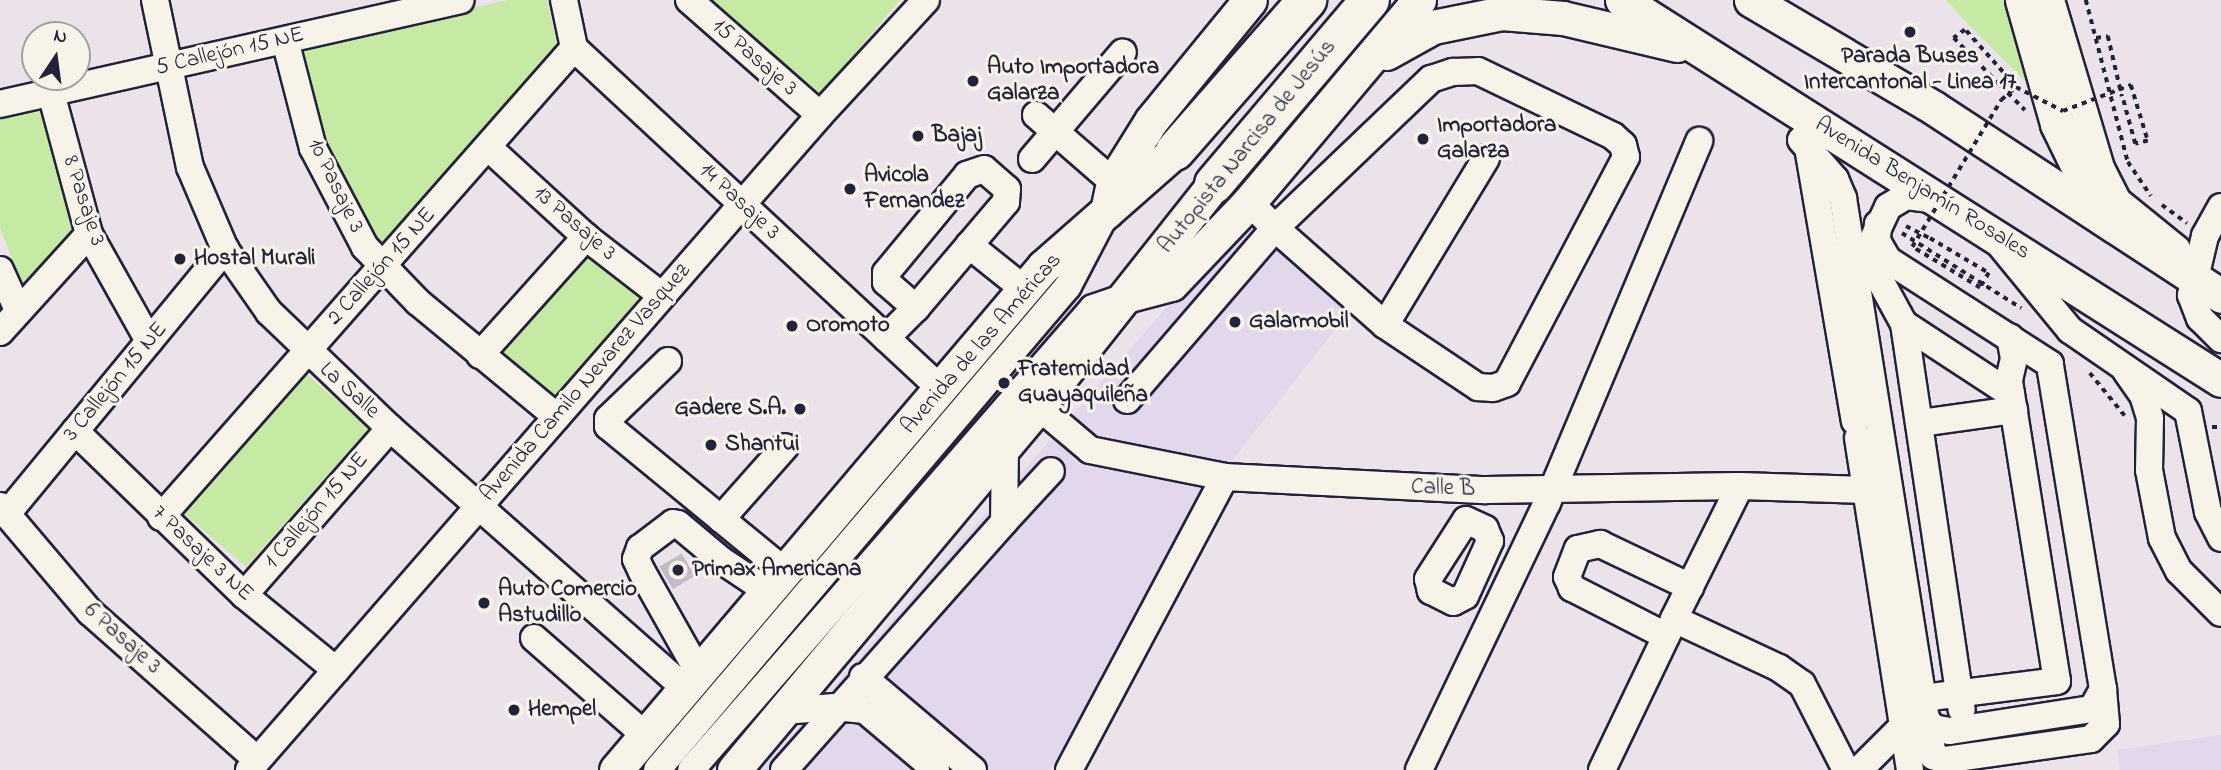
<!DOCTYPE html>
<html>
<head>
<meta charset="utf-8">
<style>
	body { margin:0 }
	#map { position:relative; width:2221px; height:770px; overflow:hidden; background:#ebe2ea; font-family:"Indie Flower",sans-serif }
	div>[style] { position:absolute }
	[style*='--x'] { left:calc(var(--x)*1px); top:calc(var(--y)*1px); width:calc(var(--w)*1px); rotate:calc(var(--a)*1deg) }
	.built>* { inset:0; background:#e2d7eb }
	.green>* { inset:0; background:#c6eaa4 }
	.minor-tunnel>* { height:26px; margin-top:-13px; transform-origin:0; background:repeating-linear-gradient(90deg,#c3bcc7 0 26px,transparent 0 39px) }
	.path>* { height:3.5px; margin-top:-1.75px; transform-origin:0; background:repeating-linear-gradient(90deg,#22223b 0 5px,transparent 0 10px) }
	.roads { filter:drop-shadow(2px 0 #22223b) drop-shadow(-2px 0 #22223b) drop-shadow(0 2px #22223b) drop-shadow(0 -2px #22223b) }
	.minor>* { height:26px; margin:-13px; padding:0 13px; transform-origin:13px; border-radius:13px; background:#f7f3e8 }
	.major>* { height:33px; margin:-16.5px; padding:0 16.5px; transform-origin:16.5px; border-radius:16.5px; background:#f7f3e8 }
	.highway>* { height:38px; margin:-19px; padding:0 19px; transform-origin:19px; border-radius:19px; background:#f7f3e8 }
	.path-bridge>* { height:3.5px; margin-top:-1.75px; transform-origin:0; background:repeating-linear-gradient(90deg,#22223b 0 5px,transparent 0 10px) }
	.dots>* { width:19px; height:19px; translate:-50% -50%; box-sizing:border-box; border:4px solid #f7f3e8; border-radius:50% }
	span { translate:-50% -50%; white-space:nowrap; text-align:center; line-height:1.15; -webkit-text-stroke:6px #f7f3e8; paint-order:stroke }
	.street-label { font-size:23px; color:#22223b }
	.poi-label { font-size:23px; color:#22223b; font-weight:700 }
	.left { translate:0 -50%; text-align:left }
	.right { translate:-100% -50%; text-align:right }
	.north { position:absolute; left:21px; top:21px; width:70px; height:70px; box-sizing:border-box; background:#f7f3e8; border:2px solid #a29fa3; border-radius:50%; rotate:13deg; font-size:19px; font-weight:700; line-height:28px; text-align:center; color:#22223b }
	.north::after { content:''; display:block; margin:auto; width:24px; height:32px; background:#22223b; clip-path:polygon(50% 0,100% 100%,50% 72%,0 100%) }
</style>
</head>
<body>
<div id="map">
	<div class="built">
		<div style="clip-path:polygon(1253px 209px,1356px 303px,1205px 495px,1050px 770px,761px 770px)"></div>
		<div style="clip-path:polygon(2221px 735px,2221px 770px,2120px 770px,2117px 750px)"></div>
	</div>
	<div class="green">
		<div style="clip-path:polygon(507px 0,547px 0,557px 45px,383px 248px,330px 156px,302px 47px)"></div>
		<div style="clip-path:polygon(703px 0,900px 0,820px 95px)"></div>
		<div style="clip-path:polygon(1946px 0,2003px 0,2026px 82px,1971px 27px)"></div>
		<div style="clip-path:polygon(40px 106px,73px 233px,23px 287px,0 228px,0 115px)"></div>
		<div style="clip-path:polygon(588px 253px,646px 297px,554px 401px,497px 353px)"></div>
		<div style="clip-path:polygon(304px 372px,369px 428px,246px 567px,182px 512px)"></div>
	</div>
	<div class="minor-tunnel">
		<div style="--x:666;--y:578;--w:29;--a:-31"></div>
	</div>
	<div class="path">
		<div style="--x:2086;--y:0;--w:167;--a:75.5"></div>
		<div style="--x:2128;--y:162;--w:41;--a:55.9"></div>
		<div style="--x:2096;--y:38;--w:12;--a:-9"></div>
		<div style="--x:2108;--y:36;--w:62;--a:76.9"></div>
		<div style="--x:2001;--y:86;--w:34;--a:45"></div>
		<div style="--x:2162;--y:205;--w:31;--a:36"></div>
		<div style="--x:1906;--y:226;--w:27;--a:27"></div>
		<div style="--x:1902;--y:233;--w:141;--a:32.2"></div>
		<div style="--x:2090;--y:373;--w:55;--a:50.9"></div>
		<div style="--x:2212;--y:427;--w:9;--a:0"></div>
	</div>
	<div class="roads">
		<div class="minor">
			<div style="--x:155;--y:0;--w:171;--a:78.2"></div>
			<div style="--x:190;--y:167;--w:89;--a:66.9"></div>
			<div style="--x:225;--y:249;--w:77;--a:55.1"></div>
			<div style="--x:269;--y:312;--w:168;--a:43.8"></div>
			<div style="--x:390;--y:428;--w:395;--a:41.4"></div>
			<div style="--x:564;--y:0;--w:49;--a:78.2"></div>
			<div style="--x:574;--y:48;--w:501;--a:42.9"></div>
			<div style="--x:689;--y:0;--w:174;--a:41.3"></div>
			<div style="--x:2051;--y:0;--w:175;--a:73.4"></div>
			<div style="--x:2101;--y:168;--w:37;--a:63"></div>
			<div style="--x:2118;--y:201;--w:76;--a:39.1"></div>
			<div style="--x:285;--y:40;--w:112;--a:75.5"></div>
			<div style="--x:313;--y:148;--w:112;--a:62.3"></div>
			<div style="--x:365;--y:247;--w:76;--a:46.1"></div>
			<div style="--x:418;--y:302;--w:180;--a:39.6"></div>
			<div style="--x:1478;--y:71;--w:150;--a:25.7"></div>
			<div style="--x:1613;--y:136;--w:13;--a:42"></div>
			<div style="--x:1623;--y:145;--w:12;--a:76"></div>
			<div style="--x:1626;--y:157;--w:255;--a:117.8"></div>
			<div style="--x:1507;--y:383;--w:15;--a:160"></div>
			<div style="--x:1493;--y:388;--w:15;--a:-176"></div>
			<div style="--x:1478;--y:387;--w:112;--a:-146.3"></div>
			<div style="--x:1385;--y:325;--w:147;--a:-138.6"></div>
			<div style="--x:1275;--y:228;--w:216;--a:-43.7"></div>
			<div style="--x:1431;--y:79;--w:23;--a:-18"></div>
			<div style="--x:1453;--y:72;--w:25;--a:-2"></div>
			<div style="--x:51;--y:93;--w:146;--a:74.9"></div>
			<div style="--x:89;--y:234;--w:123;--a:60.7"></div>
			<div style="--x:0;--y:104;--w:472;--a:-12.7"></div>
			<div style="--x:1036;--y:115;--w:102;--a:41"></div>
			<div style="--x:1801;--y:140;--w:52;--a:48.9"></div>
			<div style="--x:1835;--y:179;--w:21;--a:67"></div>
			<div style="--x:1843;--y:198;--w:528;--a:80.95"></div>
			<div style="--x:1926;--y:719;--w:11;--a:52"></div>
			<div style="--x:1933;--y:728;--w:17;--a:10"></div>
			<div style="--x:1950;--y:731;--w:144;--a:-8.8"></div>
			<div style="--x:2092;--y:709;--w:23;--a:-61"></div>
			<div style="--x:2103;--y:689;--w:329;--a:-99.3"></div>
			<div style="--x:2050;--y:364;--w:193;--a:-147.3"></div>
			<div style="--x:1888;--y:260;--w:22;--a:-120"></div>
			<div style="--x:1877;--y:241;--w:17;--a:-87"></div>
			<div style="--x:490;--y:149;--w:130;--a:42.5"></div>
			<div style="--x:586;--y:237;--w:96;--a:37.8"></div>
			<div style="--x:1809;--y:153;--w:272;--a:80.3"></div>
			<div style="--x:1032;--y:159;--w:140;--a:-49.6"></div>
			<div style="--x:1938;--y:200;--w:32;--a:-173"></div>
			<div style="--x:1906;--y:196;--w:21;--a:149"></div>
			<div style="--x:1888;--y:207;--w:38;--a:115"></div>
			<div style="--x:1872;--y:242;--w:29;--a:84"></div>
			<div style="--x:1875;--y:271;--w:60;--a:61.3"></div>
			<div style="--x:1904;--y:324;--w:128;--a:33.2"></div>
			<div style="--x:2221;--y:207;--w:33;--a:119"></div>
			<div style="--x:2205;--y:236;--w:61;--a:103.3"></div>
			<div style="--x:2191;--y:295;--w:25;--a:69"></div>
			<div style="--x:2200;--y:318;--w:30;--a:45"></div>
			<div style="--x:969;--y:245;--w:70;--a:38.7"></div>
			<div style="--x:2001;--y:246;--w:109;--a:50.6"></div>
			<div style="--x:2070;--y:330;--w:143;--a:34.5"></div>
			<div style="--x:2188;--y:411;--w:103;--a:78.8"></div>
			<div style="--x:2208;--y:512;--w:29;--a:63"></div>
			<div style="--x:0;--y:270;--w:44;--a:65.8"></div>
			<div style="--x:1904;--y:324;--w:390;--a:81.5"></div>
			<div style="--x:1385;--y:325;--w:195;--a:-58.8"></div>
			<div style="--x:0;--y:332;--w:132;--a:-47.8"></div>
			<div style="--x:886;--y:338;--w:42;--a:-45"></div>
			<div style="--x:916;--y:308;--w:139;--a:-49.7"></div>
			<div style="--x:1006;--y:202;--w:13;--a:-86"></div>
			<div style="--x:1007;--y:189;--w:30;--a:-139"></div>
			<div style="--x:984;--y:169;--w:18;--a:161"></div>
			<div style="--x:967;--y:175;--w:127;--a:129.6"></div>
			<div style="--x:886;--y:273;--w:9;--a:90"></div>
			<div style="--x:886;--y:282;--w:40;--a:41"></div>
			<div style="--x:480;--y:355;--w:159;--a:-48.1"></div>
			<div style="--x:668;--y:361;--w:83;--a:136"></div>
			<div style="--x:608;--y:419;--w:7;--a:90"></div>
			<div style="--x:608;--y:426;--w:230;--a:39.4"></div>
			<div style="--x:2126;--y:371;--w:29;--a:55"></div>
			<div style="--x:2143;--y:395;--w:24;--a:73"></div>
			<div style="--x:2150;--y:418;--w:52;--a:91.1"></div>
			<div style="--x:2149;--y:470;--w:69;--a:79.2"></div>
			<div style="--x:2162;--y:538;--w:37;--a:63"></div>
			<div style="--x:2179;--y:571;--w:59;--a:45"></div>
			<div style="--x:1127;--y:400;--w:227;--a:-49.3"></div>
			<div style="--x:1275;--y:228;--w:37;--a:-135"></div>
			<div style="--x:1038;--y:406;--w:68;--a:40.2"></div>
			<div style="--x:1090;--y:450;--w:138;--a:11.3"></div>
			<div style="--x:1225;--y:477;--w:261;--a:2.9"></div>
			<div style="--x:1486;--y:490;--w:254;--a:-0.9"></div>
			<div style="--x:1740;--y:486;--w:126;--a:1.8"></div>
			<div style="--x:1920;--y:423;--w:95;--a:-7.9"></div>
			<div style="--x:75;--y:431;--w:235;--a:44.1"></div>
			<div style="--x:244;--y:595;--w:119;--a:39.2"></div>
			<div style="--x:1858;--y:438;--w:336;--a:81.1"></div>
			<div style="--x:1740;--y:486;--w:148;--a:116.4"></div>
			<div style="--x:1674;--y:619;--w:116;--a:25"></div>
			<div style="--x:1779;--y:668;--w:28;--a:35"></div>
			<div style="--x:1802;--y:684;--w:97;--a:62.9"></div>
			<div style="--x:0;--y:506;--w:139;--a:49.7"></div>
			<div style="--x:90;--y:612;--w:223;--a:41.5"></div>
			<div style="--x:6;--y:515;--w:345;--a:-50.5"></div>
			<div style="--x:161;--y:517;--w:625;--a:-48.63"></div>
			<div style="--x:721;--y:519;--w:96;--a:-48.4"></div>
			<div style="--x:1466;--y:520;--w:21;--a:25"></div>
			<div style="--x:1485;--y:529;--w:13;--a:67"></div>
			<div style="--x:1490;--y:541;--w:60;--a:114.4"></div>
			<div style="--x:1465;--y:596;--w:13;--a:153"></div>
			<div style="--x:1453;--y:602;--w:25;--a:-153"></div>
			<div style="--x:1431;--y:591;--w:12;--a:-104"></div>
			<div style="--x:1428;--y:579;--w:70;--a:-57.2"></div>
			<div style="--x:1004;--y:522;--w:69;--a:-47.3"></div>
			<div style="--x:244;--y:595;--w:222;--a:-48.8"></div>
			<div style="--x:1666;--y:636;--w:106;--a:-152.9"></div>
			<div style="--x:1572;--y:588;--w:12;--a:-114"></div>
			<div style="--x:1567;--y:577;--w:30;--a:-69"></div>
			<div style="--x:1578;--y:549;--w:23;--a:-13"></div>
			<div style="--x:1600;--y:544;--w:100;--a:25.5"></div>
			<div style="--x:534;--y:638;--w:149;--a:41.2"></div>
			<div style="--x:699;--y:673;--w:116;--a:-119.4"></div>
			<div style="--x:642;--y:572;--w:14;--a:-115"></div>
			<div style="--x:636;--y:559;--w:12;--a:-70"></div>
			<div style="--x:640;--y:548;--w:41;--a:-37.1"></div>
			<div style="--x:673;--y:523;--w:5;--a:11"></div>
			<div style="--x:678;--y:524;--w:56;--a:39.9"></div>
			<div style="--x:721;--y:560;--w:58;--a:33.7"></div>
			<div style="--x:863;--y:677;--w:144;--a:40.2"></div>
			<div style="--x:1923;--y:698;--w:135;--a:-7.2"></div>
			<div style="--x:2057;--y:681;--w:305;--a:-99.1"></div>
			<div style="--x:2009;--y:380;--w:23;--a:-77"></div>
			<div style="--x:2014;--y:358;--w:21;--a:-101"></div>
			<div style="--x:783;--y:711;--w:52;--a:-4.4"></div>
			<div style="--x:835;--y:707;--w:30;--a:6"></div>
			<div style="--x:865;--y:710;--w:93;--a:40.2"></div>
			<div style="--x:1926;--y:719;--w:38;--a:79"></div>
			<div style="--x:1933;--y:756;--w:12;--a:20"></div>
			<div style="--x:1944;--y:760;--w:148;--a:-8.1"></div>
			<div style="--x:2091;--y:739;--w:21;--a:-45"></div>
			<div style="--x:2106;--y:724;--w:35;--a:-95"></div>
			<div style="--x:249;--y:770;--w:869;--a:-48.92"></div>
			<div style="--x:820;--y:115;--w:156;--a:-47.3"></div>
			<div style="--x:657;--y:770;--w:635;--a:-49.66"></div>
			<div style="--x:1068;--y:286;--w:73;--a:-62.4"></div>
			<div style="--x:691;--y:770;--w:612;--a:-48.97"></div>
			<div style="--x:1093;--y:308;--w:37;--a:-19"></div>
			<div style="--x:784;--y:770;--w:332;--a:-48.4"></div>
			<div style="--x:1004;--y:522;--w:76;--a:-89.2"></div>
			<div style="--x:1069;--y:770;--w:332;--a:-62"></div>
			<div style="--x:1419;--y:770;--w:296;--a:-64.4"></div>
			<div style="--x:1547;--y:503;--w:393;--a:-67.2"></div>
			<div style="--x:1602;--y:770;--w:166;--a:-64.4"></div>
			<div style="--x:1859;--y:770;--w:62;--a:-45"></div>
		</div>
		<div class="major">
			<div style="--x:1622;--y:0;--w:709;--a:32.39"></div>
			<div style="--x:1751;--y:0;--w:212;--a:30.5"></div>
			<div style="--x:1934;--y:108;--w:343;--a:33.2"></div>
			<div style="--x:2022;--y:0;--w:129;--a:74.2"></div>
			<div style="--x:2057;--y:124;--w:76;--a:64.1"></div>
			<div style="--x:2090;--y:192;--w:25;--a:50"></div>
			<div style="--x:1386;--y:53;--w:54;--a:-29"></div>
			<div style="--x:1433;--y:27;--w:70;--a:-11.5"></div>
			<div style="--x:1502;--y:13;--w:61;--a:4.7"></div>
			<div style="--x:1563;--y:18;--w:117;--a:13.3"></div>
			<div style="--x:1107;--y:211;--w:30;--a:-78"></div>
			<div style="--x:1113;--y:182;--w:72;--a:-58.1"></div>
			<div style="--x:1151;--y:121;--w:156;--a:-50.7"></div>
			<div style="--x:1129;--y:295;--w:43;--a:-14.7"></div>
			<div style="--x:1171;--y:284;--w:113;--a:-46.4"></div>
			<div style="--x:1249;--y:202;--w:264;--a:-49.9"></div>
			<div style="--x:616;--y:770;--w:660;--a:-49.67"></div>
			<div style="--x:1043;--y:267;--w:176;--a:-41.3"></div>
			<div style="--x:734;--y:770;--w:474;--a:-50.1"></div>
			<div style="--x:1038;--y:406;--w:283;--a:-51.6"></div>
		</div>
		<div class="highway">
			<div style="--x:1175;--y:151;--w:201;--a:-48.8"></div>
			<div style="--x:1214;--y:184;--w:241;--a:-49.7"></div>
		</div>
	</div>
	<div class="path-bridge">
		<div style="--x:2016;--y:87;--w:53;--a:27.1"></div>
		<div style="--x:2063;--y:111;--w:73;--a:-20.9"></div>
		<div style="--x:2131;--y:85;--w:59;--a:73.1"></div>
		<div style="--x:2148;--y:141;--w:13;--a:167"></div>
		<div style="--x:2135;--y:144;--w:50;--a:-105.2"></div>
		<div style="--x:1930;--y:238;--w:69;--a:30.7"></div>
		<div style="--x:1989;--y:273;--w:17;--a:121"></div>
		<div style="--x:1980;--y:288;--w:79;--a:-148.9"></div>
		<div style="--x:1912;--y:247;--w:172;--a:-58.8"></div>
		<div style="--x:2001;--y:100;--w:20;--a:-41"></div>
		<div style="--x:2016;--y:87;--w:76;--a:-131.8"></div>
		<div style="--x:1965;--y:30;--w:14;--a:144"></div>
		<div style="--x:1954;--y:38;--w:67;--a:45.6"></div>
	</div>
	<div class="dots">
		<div style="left:1910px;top:32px;background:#22223b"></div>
		<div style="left:973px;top:81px;background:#22223b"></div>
		<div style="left:918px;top:136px;background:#22223b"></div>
		<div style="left:1423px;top:139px;background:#22223b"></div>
		<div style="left:850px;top:189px;background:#22223b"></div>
		<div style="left:180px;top:259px;background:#22223b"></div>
		<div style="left:1235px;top:322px;background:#22223b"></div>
		<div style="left:792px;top:326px;background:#22223b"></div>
		<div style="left:1004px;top:383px;background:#22223b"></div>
		<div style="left:800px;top:409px;background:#22223b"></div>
		<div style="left:711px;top:445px;background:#22223b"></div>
		<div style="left:678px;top:570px;background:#22223b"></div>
		<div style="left:484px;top:603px;background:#22223b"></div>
		<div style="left:514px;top:710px;background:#22223b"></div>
	</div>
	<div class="street-label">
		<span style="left:230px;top:52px;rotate:-13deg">5 Callejón 15 NE</span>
		<span style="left:754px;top:58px;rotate:41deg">15 Pasaje 3</span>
		<span style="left:1248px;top:147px;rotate:-51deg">Autopista Narcisa de Jesús</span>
		<span style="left:335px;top:186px;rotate:64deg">10 Pasaje 3</span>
		<span style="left:1922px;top:189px;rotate:32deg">Avenida Benjamín Rosales</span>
		<span style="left:83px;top:201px;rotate:72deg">8 Pasaje 3</span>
		<span style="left:739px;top:202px;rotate:43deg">14 Pasaje 3</span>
		<span style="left:574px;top:224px;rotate:41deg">13 Pasaje 3</span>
		<span style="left:382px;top:267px;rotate:-48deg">2 Callejón 15 NE</span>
		<span style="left:982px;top:344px;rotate:-49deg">Avenida de las Américas</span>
		<span style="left:116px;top:382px;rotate:-50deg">3 Callejón 15 NE</span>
		<span style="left:586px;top:383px;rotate:-49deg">Avenida Camilo Nevarez Vasquez</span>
		<span style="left:349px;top:391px;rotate:42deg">La Salle</span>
		<span style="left:1443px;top:489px;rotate:2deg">Calle B</span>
		<span style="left:317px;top:511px;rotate:-49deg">1 Callejón 15 NE</span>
		<span style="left:202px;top:554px;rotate:43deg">7 Pasaje 3 NE</span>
		<span style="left:122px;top:639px;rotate:42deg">6 Pasaje 3</span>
	</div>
	<div class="poi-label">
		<span style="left:1910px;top:70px">Parada Buses<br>Intercantonal - Linea 17</span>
		<span class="left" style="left:987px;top:81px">Auto Importadora<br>Galarza</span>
		<span class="left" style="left:1437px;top:139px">Importadora<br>Galarza</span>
		<span class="left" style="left:932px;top:136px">Bajaj</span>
		<span class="left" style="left:864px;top:189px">Avicola<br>Fernandez</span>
		<span class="left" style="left:194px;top:259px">Hostal Murali</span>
		<span class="left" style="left:1249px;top:322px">Galarmobil</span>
		<span class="left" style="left:806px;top:326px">Oromoto</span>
		<span class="left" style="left:1018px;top:383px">Fraternidad<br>Guayaquileña</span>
		<span class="right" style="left:786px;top:409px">Gadere S.A.</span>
		<span class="left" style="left:725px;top:445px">Shantui</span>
		<span class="left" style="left:692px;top:570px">Primax Americana</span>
		<span class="left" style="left:498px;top:603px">Auto Comercio<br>Astudillo</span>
		<span class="left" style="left:528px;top:710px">Hempel</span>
	</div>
	<div class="north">N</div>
</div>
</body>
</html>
